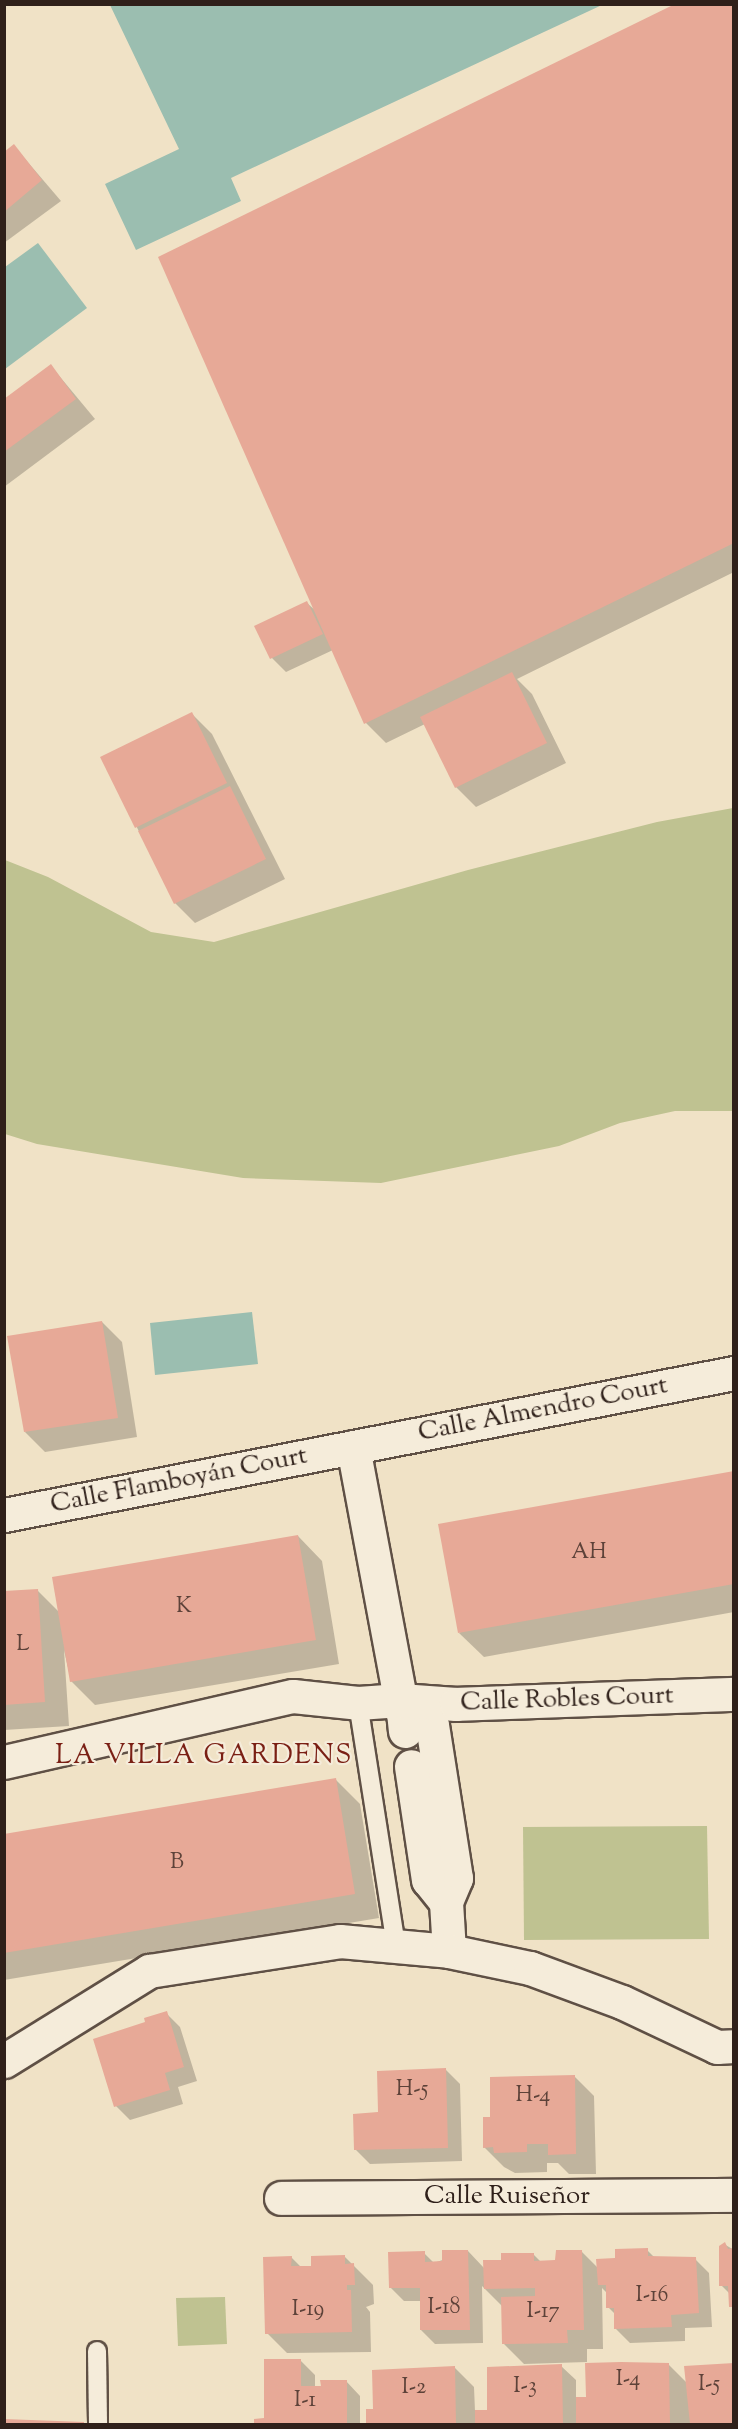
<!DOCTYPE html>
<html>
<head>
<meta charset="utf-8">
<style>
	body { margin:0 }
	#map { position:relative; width:738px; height:2429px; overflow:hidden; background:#f0e2c6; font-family:"Sorts Mill Goudy",serif }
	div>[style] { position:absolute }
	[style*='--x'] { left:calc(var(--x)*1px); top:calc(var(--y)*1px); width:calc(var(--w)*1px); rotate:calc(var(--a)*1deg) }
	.green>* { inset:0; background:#bfc291 }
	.water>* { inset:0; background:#9bbeb0 }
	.shadow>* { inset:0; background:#0003 }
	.building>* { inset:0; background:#e7a997 }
	.roads { filter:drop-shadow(2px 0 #5f5045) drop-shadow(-2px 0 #5f5045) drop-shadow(0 2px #5f5045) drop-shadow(0 -2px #5f5045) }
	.lane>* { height:18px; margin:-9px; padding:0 9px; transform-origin:9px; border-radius:9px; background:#f5ecda }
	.street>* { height:33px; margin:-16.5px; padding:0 16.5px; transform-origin:16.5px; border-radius:16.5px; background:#f5ecda }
	.secondary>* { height:33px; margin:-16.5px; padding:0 16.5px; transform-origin:16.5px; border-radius:16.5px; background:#f5ecda }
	span { translate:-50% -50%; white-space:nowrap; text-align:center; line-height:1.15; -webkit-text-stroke:4.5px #f5ecda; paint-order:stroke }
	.number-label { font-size:22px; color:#5d4239 }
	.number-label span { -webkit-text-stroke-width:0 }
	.street-label { font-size:26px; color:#2f201a }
	.neighbourhood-label { font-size:27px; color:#7a1f14; letter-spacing:1.5px }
	.frame { position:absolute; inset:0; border:6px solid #2f201a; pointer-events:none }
</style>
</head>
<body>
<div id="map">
	<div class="green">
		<div style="clip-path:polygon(733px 808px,733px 1111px,675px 1111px,620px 1123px,559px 1146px,381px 1183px,243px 1178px,37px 1144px,5px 1134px,5px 860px,48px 877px,151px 932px,214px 942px,468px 870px,657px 822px)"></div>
		<div style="clip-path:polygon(707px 1826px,709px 1939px,524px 1940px,523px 1827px)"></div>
		<div style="clip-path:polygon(225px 2297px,227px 2344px,178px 2346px,176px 2298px)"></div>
	</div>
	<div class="water">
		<div style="clip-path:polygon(110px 5px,602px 5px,231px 178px,241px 201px,136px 250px,105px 184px,179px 149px)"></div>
		<div style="clip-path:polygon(38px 243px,87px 308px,5px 369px,5px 267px)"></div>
		<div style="clip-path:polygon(252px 1312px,258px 1364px,155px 1375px,150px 1323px)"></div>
	</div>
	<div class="shadow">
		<div style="clip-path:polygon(734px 4px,734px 572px,517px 679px,532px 694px,566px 763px,476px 807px,456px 787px,425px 724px,386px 743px,366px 723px,333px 650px,286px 672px,272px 658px,256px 626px,307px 603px,317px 612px)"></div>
		<div style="clip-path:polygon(14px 146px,61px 201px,4px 243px,4px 153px)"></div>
		<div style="clip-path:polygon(51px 366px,95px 419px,4px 487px,4px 401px)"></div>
		<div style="clip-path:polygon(192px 714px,212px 734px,285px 879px,195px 923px,175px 903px,102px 758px)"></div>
		<div style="clip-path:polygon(102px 1322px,122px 1342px,137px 1437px,45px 1452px,25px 1432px)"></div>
		<div style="clip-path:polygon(734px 1472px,734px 1612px,484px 1657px,459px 1633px)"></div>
		<div style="clip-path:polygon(298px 1536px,322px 1561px,339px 1664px,95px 1705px,71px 1681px,64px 1650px,69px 1726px,4px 1730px,4px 1592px,37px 1590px,60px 1613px)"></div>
		<div style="clip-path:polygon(335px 1779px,360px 1804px,379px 1918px,4px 1980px,4px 1835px)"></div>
		<div style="clip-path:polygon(166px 2013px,180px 2027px,197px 2081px,178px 2087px,183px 2104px,130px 2120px,116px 2106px,147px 2023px)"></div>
		<div style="clip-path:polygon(446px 2070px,460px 2084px,462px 2161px,370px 2164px,356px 2150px,379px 2114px)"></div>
		<div style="clip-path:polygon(574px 2076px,594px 2096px,596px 2174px,569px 2174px,558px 2163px,547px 2163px,547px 2172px,515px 2173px,504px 2167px,484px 2147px,492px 2118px)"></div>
		<div style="clip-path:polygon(724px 2244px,734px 2250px,734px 2309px,730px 2294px,721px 2285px)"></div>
		<div style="clip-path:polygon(647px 2250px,655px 2258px,695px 2259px,709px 2273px,712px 2327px,685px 2328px,685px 2341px,630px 2343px,616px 2329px,616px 2315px,608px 2307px,607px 2293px,602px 2288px,603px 2349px,587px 2349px,587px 2362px,524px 2364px,504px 2344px,503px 2307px,482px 2286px,483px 2343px,435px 2344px,421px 2330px,421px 2301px,404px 2301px,390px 2287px,424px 2253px,434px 2263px,468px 2251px,484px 2268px,533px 2254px,541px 2262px,557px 2262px,582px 2252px,598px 2268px)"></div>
		<div style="clip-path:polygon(344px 2256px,373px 2285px,374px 2304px,366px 2307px,370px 2312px,371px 2352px,287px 2353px,267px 2333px,291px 2257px,301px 2267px,312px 2267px)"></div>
		<div style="clip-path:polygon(300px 2360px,315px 2375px,315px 2387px,346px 2381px,360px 2396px,360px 2424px,255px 2424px,255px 2420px,266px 2419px)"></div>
		<div style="clip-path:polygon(669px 2365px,687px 2383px,734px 2366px,734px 2424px,368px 2424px,367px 2410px,374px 2410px,454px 2367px,474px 2387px,475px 2411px,489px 2411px,561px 2366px,576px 2380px,576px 2398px,588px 2398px)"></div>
		<div style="clip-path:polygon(4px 2420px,83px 2423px,84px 2424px,4px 2424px)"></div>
	</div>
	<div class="building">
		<div style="clip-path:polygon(675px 4px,734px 4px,734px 543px,364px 724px,158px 257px)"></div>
		<div style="clip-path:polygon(14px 144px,42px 180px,4px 212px,4px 152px)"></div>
		<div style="clip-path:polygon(51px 364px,76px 399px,4px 452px,4px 399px)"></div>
		<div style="clip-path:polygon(307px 601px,323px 634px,270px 659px,254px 626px)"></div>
		<div style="clip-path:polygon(512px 672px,547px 743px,455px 788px,420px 717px)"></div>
		<div style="clip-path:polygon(192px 712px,227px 783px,135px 828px,100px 757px)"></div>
		<div style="clip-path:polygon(230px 786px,266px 859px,174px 904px,138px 831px)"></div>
		<div style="clip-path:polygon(102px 1321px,118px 1418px,24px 1432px,7px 1336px)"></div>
		<div style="clip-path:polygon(734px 1471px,734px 1584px,458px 1633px,438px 1524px)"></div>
		<div style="clip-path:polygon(298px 1535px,316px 1640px,70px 1682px,52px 1577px)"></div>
		<div style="clip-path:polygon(38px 1589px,45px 1702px,4px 1705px,4px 1591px)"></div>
		<div style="clip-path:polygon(336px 1778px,355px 1894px,4px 1953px,4px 1834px)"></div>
		<div style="clip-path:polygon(167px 2011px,184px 2067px,165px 2073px,170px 2090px,114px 2107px,93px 2039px,145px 2022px,144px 2018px)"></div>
		<div style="clip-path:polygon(446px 2068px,448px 2148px,354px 2150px,353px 2114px,378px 2112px,377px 2071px)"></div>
		<div style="clip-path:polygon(575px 2075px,576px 2154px,548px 2155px,548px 2144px,527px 2144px,527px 2152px,494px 2153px,493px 2147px,483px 2148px,483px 2117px,490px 2117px,490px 2077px)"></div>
		<div style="clip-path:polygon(725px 2242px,728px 2249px,734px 2248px,734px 2307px,729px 2307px,728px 2286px,719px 2286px,719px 2246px)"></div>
		<div style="clip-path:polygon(648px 2248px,648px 2256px,696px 2257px,699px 2313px,671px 2315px,672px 2327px,614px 2329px,614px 2308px,606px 2308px,606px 2285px,598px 2285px,596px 2259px,615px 2258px,615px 2249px)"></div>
		<div style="clip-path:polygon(442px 2250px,468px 2250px,470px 2330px,420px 2330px,420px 2288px,389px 2288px,388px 2252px,425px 2251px,425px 2262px,442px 2261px)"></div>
		<div style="clip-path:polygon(556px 2250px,582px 2250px,584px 2330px,567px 2330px,568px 2343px,502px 2344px,501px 2297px,535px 2296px,535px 2288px,484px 2289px,483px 2260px,501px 2260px,501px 2253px,534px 2253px,534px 2261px,555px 2260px)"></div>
		<div style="clip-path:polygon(345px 2255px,345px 2264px,354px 2263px,355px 2285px,347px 2285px,347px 2290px,351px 2290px,352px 2332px,265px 2334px,263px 2257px,292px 2256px,291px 2266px,311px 2266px,311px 2256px)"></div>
		<div style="clip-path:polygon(264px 2359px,301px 2359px,301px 2386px,321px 2386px,320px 2380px,347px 2380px,347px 2424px,254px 2424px,254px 2419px,264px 2418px)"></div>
		<div style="clip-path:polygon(621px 2362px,669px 2363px,670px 2424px,576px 2424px,576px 2397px,586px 2397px,585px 2363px)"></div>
		<div style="clip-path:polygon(734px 2363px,734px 2424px,690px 2424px,684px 2366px)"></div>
		<div style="clip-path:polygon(562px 2364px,563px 2424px,475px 2424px,475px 2410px,487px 2410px,487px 2367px)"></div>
		<div style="clip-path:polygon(455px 2366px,456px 2424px,366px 2424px,366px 2409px,373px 2409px,372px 2370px)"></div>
		<div style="clip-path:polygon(4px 2419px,84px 2422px,84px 2424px,4px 2424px)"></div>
	</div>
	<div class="roads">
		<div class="lane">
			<div style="--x:358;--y:1703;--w:246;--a:81.1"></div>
			<div style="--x:97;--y:2351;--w:73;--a:89.2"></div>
		</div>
		<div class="street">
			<div style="--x:353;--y:1447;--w:271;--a:79.4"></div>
			<div style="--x:4;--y:1515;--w:744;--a:-11.01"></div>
			<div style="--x:405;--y:1731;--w:18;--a:-96"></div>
			<div style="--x:403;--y:1713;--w:31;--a:22"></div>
			<div style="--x:432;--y:1725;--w:155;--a:81.1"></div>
			<div style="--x:456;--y:1878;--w:26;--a:113"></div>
			<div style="--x:446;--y:1902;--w:28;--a:-129"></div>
			<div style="--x:428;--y:1880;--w:115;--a:-98.5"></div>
			<div style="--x:4;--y:1762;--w:296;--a:-12.9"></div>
			<div style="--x:293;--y:1696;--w:65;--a:6.1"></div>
			<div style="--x:358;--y:1703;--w:42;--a:-4.1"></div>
			<div style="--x:400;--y:1700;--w:56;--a:4.1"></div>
			<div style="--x:456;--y:1704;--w:278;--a:-2.1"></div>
			<div style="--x:446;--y:1902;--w:49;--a:86.5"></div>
			<div style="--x:281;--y:2198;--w:453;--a:-0.4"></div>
		</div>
		<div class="secondary">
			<div style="--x:4;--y:2061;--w:171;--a:-31.8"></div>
			<div style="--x:149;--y:1971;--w:193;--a:-8.9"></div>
			<div style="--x:340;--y:1941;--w:109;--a:5.2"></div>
			<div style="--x:449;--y:1951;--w:83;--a:11.9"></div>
			<div style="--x:530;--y:1968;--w:98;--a:20.3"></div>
			<div style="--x:622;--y:2002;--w:105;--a:25.3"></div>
			<div style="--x:717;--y:2047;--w:17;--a:-3"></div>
		</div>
	</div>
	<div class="number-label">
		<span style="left:589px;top:1554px">AH</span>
		<span style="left:184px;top:1608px">K</span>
		<span style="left:23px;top:1646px">L</span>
		<span style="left:177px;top:1864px">B</span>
		<span style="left:412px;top:2091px">H-5</span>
		<span style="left:533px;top:2097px">H-4</span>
		<span style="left:652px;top:2297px">I-16</span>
		<span style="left:444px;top:2309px">I-18</span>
		<span style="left:308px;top:2311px">I-19</span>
		<span style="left:543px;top:2313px">I-17</span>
		<span style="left:628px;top:2381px">I-4</span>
		<span style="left:709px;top:2386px">I-5</span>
		<span style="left:525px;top:2388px">I-3</span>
		<span style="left:414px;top:2389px">I-2</span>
		<span style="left:305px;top:2402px">I-1</span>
	</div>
	<div class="street-label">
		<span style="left:543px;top:1410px;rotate:-11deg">Calle Almendro Court</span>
		<span style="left:179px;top:1481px;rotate:-11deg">Calle Flamboyán Court</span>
		<span style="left:567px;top:1700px;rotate:-2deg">Calle Robles Court</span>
		<span style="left:507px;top:2197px">Calle Ruiseñor</span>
	</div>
	<div class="neighbourhood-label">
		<span style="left:204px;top:1757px">LA VILLA GARDENS</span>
	</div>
	<div class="frame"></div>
</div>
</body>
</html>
